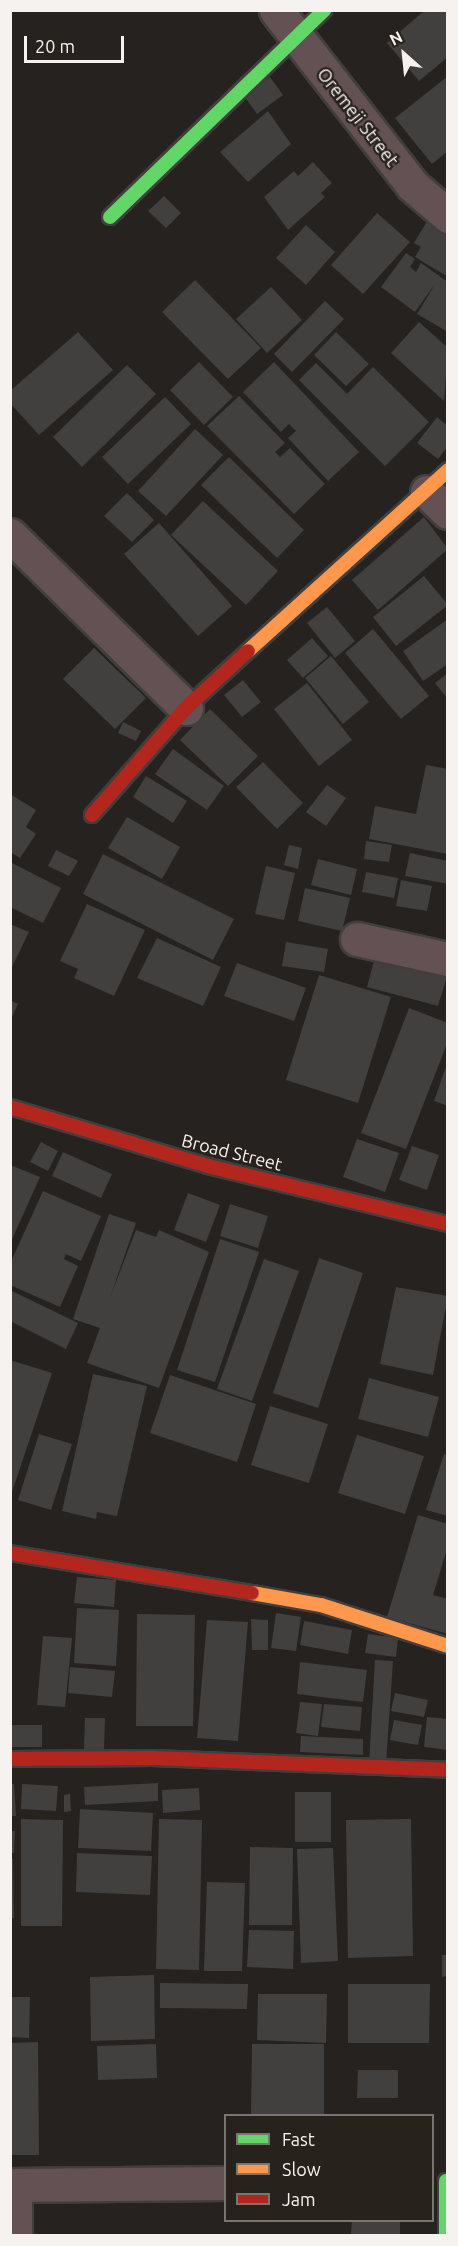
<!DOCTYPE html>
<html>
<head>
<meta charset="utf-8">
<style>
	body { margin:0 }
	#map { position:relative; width:458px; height:2246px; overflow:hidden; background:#252220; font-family:Ubuntu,sans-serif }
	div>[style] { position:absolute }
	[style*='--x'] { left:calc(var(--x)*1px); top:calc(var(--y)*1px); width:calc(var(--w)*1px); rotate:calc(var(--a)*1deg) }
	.building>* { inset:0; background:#423f3f }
	.roads { filter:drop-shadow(2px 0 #413f3e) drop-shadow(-2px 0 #413f3e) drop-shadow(0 2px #413f3e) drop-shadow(0 -2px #413f3e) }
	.street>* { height:33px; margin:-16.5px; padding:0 16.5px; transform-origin:16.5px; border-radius:16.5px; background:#645153 }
	.fast>* { height:14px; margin:-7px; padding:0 7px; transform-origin:7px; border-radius:7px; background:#63d668 }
	.slow>* { height:14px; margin:-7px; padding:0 7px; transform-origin:7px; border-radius:7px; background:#ff974d }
	.jam>* { height:14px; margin:-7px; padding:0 7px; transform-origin:7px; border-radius:7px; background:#b3261e }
	span { translate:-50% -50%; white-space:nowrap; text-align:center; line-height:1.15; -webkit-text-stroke:4.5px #28221d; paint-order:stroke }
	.street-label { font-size:18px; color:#f6f2ef }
	.frame { position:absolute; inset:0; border:12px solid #f6f2ef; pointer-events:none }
	.legend { position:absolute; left:224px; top:2114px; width:210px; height:108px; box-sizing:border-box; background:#28221d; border:2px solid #7a7571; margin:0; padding:8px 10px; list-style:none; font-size:18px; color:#f6f2ef }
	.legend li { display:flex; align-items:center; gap:12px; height:30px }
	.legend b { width:30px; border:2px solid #7a7571 }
	.north { position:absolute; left:374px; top:24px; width:60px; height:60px; -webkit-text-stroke:4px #28221d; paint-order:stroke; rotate:333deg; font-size:16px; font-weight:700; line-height:24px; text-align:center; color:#f6f2ef }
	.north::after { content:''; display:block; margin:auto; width:21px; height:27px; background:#f6f2ef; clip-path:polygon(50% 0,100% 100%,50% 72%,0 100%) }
	.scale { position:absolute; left:24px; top:36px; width:100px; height:27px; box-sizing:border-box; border:3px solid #f6f2ef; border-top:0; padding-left:8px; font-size:18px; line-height:21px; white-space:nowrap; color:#f6f2ef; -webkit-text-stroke:4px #28221d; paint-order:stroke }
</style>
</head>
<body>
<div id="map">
	<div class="building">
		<div style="clip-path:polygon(425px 10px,448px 10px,448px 57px,419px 81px,387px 43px)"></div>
		<div style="clip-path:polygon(448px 76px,448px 151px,432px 164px,395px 118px)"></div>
		<div style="clip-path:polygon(270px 77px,283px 95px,257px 114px,244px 96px)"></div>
		<div style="clip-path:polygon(268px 111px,291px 144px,248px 182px,220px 152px)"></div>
		<div style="clip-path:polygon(313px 162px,332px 183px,321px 193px,325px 197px,288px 230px,264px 197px,294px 171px,298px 176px)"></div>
		<div style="clip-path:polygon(164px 196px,181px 213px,166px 228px,148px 211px)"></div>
		<div style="clip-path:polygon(377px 213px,410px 242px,363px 294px,331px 265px)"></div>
		<div style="clip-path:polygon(429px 218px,448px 230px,448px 277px,415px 257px,421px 247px,414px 243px)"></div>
		<div style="clip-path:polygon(306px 225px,335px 252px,306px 285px,276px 258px)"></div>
		<div style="clip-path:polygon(406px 253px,415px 259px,410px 267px,416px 272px,421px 263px,448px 282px,448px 332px,417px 314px,435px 284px,415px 312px,381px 287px)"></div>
		<div style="clip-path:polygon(195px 280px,261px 348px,228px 379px,162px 312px)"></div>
		<div style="clip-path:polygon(271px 287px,302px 320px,267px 353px,236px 319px)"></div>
		<div style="clip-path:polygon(325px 301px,344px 319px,292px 372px,274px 354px)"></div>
		<div style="clip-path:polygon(419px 322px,448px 348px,444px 401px,391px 353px)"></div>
		<div style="clip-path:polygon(78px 332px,113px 370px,39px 435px,10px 403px,10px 391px)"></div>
		<div style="clip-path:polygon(336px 332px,369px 364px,346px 386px,314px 355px)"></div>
		<div style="clip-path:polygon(199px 362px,233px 397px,204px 425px,170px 390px)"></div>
		<div style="clip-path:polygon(274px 362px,359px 452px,328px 481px,288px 438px,296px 431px,289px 424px,281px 432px,243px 392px)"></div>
		<div style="clip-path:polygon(316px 363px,347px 394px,373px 367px,429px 422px,385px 466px,299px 380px)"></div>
		<div style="clip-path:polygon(127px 365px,156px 394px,82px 467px,53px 437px)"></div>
		<div style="clip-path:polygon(239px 396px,285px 443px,275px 452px,280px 457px,290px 448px,325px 484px,294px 514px,207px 426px)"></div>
		<div style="clip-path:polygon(165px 397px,191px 424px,128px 484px,102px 457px)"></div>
		<div style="clip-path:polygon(437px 417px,448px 426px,448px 446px,438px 459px,417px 443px)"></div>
		<div style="clip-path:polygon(195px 429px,223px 455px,166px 516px,138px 491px)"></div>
		<div style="clip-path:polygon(229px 457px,304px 530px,277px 558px,201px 485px)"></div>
		<div style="clip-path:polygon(127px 493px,154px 520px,132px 542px,104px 516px)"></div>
		<div style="clip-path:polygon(203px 501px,278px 571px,246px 605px,171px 535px)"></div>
		<div style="clip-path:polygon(424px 517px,448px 549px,378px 610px,352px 580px)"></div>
		<div style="clip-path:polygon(159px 523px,232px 606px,198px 636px,124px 554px)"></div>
		<div style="clip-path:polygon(424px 576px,448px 605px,396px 646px,373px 617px)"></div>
		<div style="clip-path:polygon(327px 607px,355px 641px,335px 658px,307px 623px)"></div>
		<div style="clip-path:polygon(448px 619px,448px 664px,423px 681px,403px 651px)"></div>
		<div style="clip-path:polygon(373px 629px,429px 696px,401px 719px,345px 653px)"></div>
		<div style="clip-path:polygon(312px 638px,328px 656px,303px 678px,287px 660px)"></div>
		<div style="clip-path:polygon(94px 648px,146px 698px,115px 729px,63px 679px)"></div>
		<div style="clip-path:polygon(331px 656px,369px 702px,343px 724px,305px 678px)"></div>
		<div style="clip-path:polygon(448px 673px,448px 699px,435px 683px)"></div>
		<div style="clip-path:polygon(243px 680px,261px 702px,242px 717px,224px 695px)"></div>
		<div style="clip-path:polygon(307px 683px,352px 740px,319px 766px,274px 709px)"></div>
		<div style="clip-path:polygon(210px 709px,258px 756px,228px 786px,180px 740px)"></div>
		<div style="clip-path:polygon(123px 722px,141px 731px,136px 741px,118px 733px)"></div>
		<div style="clip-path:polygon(173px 749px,224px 786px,207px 810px,155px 774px)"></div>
		<div style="clip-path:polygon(263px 762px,303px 803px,277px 829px,236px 787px)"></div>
		<div style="clip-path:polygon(426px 765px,448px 769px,448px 854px,369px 839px,375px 806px,416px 814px)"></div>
		<div style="clip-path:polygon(146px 776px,187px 801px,173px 823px,133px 797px)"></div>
		<div style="clip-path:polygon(327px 785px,346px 798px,326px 826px,306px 812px)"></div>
		<div style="clip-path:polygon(10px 794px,36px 810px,26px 827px,36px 834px,20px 858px,10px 852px)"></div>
		<div style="clip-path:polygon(127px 817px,180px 847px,162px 879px,108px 848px)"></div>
		<div style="clip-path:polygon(366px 841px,392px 845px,389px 862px,364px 859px)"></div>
		<div style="clip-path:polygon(289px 845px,302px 848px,298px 869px,284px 865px)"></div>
		<div style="clip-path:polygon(56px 850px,78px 861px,69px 876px,48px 866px)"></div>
		<div style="clip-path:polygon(410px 853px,448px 861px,448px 884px,405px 876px)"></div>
		<div style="clip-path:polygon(103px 854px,234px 919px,213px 960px,83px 894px)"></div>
		<div style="clip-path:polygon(318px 859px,357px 869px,351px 895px,311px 885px)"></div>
		<div style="clip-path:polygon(10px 862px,61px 888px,43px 923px,10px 907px)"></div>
		<div style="clip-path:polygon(266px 866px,295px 873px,284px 920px,255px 914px)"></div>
		<div style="clip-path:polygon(366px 872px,398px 878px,394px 898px,362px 892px)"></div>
		<div style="clip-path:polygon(401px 880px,432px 886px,427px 911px,396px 906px)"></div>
		<div style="clip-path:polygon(305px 888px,350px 898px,342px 931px,298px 921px)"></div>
		<div style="clip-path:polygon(87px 904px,145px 930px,114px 996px,74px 978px,78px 969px,60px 961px)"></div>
		<div style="clip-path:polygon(10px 924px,29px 932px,10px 971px)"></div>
		<div style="clip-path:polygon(157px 938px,221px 967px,203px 1006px,137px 978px)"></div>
		<div style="clip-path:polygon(286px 942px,328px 949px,324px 972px,282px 966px)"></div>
		<div style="clip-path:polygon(375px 957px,447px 976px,438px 1006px,367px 987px)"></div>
		<div style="clip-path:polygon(237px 963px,306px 988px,294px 1021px,224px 996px)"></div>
		<div style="clip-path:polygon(319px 975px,391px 997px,358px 1103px,286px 1080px)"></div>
		<div style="clip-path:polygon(10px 1000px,18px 1004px,10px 1021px)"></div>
		<div style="clip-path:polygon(409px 1008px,448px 1023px,448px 1041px,406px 1149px,361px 1133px)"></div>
		<div style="clip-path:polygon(448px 1061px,448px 1106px,434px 1101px)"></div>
		<div style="clip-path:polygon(357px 1139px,399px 1153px,385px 1192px,343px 1177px)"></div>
		<div style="clip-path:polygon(41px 1142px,58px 1151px,48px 1171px,30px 1162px)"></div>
		<div style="clip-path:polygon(412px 1146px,439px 1155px,427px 1190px,399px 1180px)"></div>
		<div style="clip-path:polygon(63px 1152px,112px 1174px,101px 1198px,52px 1176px)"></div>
		<div style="clip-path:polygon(10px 1165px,40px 1177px,10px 1244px)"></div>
		<div style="clip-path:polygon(43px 1191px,101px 1216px,81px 1261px,66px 1254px,64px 1259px,78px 1266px,60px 1307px,10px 1285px,10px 1264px)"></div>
		<div style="clip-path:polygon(188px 1193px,220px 1205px,206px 1242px,174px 1230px)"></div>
		<div style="clip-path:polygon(230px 1204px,268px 1216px,258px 1248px,220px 1236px)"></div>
		<div style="clip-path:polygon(109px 1214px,136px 1223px,109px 1300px,136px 1230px,156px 1237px,159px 1230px,209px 1252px,159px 1388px,87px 1363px,100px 1328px,73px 1319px)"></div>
		<div style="clip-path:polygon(220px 1239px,259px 1252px,215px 1382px,177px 1370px)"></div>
		<div style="clip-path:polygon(319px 1258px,363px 1273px,318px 1408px,273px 1393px)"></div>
		<div style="clip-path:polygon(264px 1259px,299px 1271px,252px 1401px,217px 1389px)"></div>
		<div style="clip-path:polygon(396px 1287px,448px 1296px,433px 1375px,380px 1364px)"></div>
		<div style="clip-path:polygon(10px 1290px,78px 1323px,66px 1349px,10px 1321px)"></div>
		<div style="clip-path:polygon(10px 1360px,52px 1373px,11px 1495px,10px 1495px)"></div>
		<div style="clip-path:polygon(93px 1374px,147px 1386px,117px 1516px,97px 1512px,96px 1519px,62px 1511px)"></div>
		<div style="clip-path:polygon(170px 1375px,256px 1404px,237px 1462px,150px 1433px)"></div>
		<div style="clip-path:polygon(369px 1378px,439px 1397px,428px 1437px,358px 1419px)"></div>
		<div style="clip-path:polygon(270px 1406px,328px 1424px,309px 1483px,251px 1465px)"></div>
		<div style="clip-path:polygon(39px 1434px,72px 1444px,51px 1510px,18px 1500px)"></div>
		<div style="clip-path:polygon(357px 1435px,424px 1456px,405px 1514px,338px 1493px)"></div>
		<div style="clip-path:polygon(444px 1454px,448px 1455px,448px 1516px,426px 1510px)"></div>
		<div style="clip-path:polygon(418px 1515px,448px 1524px,448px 1546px,433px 1595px,448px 1599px,448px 1634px,387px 1617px)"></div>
		<div style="clip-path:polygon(77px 1577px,116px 1580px,114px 1607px,74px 1603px)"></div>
		<div style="clip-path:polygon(77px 1608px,119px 1610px,116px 1666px,74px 1663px)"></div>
		<div style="clip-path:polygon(276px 1613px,301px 1617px,296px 1651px,271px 1648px)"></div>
		<div style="clip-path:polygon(137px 1614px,195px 1615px,193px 1726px,136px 1726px)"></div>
		<div style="clip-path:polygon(251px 1619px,268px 1620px,268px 1650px,252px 1650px)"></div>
		<div style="clip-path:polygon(207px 1620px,248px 1622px,238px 1741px,197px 1738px)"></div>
		<div style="clip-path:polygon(304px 1621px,352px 1630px,348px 1654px,300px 1645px)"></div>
		<div style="clip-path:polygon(368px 1634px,398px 1638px,396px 1657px,365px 1653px)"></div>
		<div style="clip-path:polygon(43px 1636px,72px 1638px,65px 1707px,37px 1705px)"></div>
		<div style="clip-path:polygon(375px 1660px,393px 1661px,386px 1764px,369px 1764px)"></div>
		<div style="clip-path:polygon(300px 1662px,367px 1670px,363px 1702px,297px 1694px)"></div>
		<div style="clip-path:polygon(70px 1667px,115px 1671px,112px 1697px,68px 1693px)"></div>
		<div style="clip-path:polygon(395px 1693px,428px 1700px,424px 1717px,391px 1711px)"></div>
		<div style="clip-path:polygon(300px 1702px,322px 1704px,318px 1736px,296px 1733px)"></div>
		<div style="clip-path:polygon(324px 1704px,362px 1707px,360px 1731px,321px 1727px)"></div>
		<div style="clip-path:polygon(427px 1717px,448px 1719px,448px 1750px,424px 1747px)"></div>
		<div style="clip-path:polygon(85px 1718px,105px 1718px,104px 1749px,84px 1749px)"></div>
		<div style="clip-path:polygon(394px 1720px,422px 1725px,418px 1745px,390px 1740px)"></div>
		<div style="clip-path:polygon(10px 1725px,42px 1725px,42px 1747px,10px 1747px)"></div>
		<div style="clip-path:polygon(301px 1736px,363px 1739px,363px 1755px,300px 1752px)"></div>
		<div style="clip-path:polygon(158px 1783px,158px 1801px,85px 1805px,84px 1787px)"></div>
		<div style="clip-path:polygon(10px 1784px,14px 1784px,16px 1816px,10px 1816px)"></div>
		<div style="clip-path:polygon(22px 1784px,58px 1786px,56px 1811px,21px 1809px)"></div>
		<div style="clip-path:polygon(199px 1788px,200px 1810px,163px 1813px,162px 1790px)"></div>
		<div style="clip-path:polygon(295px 1792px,331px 1792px,331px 1842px,295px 1842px)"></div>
		<div style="clip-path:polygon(70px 1794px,71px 1811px,64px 1812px,64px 1795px)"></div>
		<div style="clip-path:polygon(80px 1809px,153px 1813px,151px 1851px,78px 1848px)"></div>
		<div style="clip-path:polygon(21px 1819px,63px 1820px,62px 1926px,21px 1926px)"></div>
		<div style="clip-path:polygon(159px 1819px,202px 1820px,199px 1970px,156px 1969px)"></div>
		<div style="clip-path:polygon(411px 1819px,413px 1956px,348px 1958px,346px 1820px)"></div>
		<div style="clip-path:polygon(10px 1831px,15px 1831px,14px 1853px,10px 1853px)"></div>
		<div style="clip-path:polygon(250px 1847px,293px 1848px,292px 1925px,249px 1925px)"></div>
		<div style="clip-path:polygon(333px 1848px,338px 1961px,301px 1963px,297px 1849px)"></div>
		<div style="clip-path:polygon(77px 1853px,152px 1856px,150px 1895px,76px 1892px)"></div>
		<div style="clip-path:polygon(10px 1859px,13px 1859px,14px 1918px,10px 1918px)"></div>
		<div style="clip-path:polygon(207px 1882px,245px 1883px,242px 1971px,204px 1971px)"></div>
		<div style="clip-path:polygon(249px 1930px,294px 1931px,293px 1969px,247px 1967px)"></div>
		<div style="clip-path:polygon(442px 1955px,448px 1955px,448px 1976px,442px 1977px)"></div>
		<div style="clip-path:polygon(154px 1975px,155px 2039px,91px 2041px,90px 1977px)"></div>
		<div style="clip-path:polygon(160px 1983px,248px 1984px,247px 2009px,160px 2008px)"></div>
		<div style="clip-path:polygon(348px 1984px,430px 1984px,429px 2043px,348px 2043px)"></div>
		<div style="clip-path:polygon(258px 1994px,327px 1994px,326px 2043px,257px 2040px)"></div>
		<div style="clip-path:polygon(10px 1997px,30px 1997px,29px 2038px,10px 2037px)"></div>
		<div style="clip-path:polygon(38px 2042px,39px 2155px,10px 2155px,10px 2043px)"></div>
		<div style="clip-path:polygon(156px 2044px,157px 2078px,98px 2080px,97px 2046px)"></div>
		<div style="clip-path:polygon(252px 2044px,324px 2044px,324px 2116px,251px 2116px)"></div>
		<div style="clip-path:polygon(358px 2070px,398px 2070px,398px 2098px,357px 2098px)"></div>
		<div style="clip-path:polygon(352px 2220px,400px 2220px,400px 2234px,351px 2234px)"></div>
	</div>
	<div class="roads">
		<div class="street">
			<div style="--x:276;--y:10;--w:222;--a:52.1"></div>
			<div style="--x:412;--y:185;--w:48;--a:40.7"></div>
			<div style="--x:427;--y:492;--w:29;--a:44"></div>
			<div style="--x:10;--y:535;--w:247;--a:44.5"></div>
			<div style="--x:357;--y:939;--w:93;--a:12.4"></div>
			<div style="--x:10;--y:2185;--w:215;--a:-0.5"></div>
			<div style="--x:15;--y:2185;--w:51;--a:90"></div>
		</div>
		<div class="fast">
			<div style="--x:110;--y:217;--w:298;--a:-44"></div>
			<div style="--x:446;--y:2181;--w:55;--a:90"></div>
		</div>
		<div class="slow">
			<div style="--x:248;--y:651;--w:270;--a:-42.1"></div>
			<div style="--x:252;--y:1593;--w:70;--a:9.9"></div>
			<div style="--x:321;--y:1605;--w:133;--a:17.9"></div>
		</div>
		<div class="jam">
			<div style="--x:92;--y:815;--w:142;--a:-48.7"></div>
			<div style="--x:186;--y:708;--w:84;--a:-42.6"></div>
			<div style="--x:10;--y:1107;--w:207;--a:16.6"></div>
			<div style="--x:208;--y:1166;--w:247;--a:13.6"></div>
			<div style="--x:10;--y:1553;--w:245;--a:9.4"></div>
			<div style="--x:10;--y:1759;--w:143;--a:-0.4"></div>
			<div style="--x:153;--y:1758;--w:295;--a:2.3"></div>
		</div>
	</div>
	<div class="street-label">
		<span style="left:358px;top:117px;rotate:52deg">Oremeji Street</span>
		<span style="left:232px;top:1152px;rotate:14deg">Broad Street</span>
	</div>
	<div class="frame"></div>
	<ul class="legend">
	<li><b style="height:8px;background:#63d668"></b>Fast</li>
	<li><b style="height:8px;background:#ff974d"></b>Slow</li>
	<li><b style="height:8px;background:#b3261e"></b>Jam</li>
	</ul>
	<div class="north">N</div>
	<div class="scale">20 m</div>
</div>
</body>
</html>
